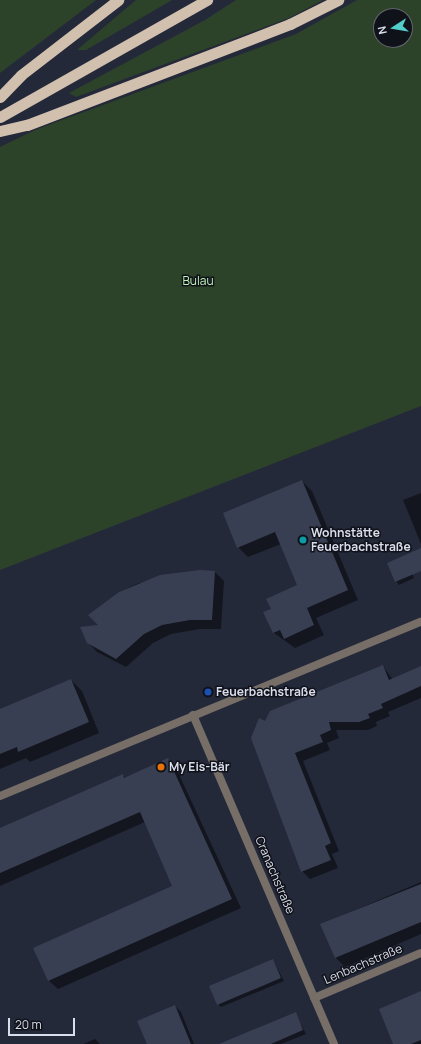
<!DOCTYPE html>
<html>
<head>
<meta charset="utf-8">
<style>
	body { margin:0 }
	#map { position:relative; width:421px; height:1044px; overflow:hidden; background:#24293a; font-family:Manrope,sans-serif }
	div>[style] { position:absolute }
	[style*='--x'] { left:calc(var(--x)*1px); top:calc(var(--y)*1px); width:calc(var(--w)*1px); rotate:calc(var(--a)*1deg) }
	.green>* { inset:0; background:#2d4329 }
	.shadow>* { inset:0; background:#0007 }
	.building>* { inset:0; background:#393f52 }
	.minor>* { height:8px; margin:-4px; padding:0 4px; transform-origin:4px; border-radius:4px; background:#766e67 }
	.trunk>* { height:11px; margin:-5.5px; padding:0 5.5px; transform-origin:5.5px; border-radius:5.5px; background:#d2c0af }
	.dots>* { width:11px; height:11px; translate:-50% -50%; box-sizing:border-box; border:2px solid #10121a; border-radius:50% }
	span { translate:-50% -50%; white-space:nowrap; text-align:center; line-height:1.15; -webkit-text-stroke:3px #10121a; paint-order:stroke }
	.park-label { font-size:12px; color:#bff2b7 }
	.poi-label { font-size:12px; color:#dadeea; font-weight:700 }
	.left { translate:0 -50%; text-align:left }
	.street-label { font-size:12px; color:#dadeea }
	.north { position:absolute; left:373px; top:8px; width:40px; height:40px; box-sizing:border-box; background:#10121a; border:1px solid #61646d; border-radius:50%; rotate:258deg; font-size:11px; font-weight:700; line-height:16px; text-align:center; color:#dadeea }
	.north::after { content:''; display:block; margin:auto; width:14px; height:18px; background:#53cdc9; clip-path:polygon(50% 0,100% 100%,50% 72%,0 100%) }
	.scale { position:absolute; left:8px; top:1018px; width:67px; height:18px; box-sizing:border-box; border:2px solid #dadeea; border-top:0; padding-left:5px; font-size:12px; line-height:14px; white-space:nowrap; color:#dadeea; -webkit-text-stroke:3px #10121a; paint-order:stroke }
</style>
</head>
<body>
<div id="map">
	<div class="green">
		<div style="clip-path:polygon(0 0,96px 0,0 73px)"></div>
		<div style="clip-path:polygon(136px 0,172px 0,86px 50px,77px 50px)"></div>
		<div style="clip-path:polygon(236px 0,323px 0,289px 18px,76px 97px,69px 93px,205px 20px)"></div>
		<div style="clip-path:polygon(evenodd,357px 0,421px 0,421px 406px,0 570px,0 147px,35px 130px,296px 34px,357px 0,381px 16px,405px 16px,405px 40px,381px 40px,381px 16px)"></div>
	</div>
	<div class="shadow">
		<div style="clip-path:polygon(302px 481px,312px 491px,358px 600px,316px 618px,324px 635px,295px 648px,274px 633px,265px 612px,272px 609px,298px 585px,281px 544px,248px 557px,238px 547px)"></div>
		<div style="clip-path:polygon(421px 493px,421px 544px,403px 500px)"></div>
		<div style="clip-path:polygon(406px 560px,414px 578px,399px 585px,396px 581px)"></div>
		<div style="clip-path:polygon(215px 572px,224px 581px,221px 629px,200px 629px,171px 634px,153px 643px,126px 667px,97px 652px,88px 642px,119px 592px,139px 583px,171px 574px)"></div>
		<div style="clip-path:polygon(383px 666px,393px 680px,421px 667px,421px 698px,388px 712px,390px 716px,376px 722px,377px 726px,368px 730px,336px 730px,339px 738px,327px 743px,330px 750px,303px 761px,339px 851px,332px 854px,338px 868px,310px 879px,302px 871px,266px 722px)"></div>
		<div style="clip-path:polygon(71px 680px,82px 691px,99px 733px,30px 762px,26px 758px,0 769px,0 710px)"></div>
		<div style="clip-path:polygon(167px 759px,176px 768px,241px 908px,58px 989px,49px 981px,174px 886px,145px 822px,0 886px,0 829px,122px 775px,126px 778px)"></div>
		<div style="clip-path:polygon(421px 882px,421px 934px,345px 967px,336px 958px,322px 924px)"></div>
		<div style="clip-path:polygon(273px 960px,284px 981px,221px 1007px,218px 1004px)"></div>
		<div style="clip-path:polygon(421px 992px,421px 1044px,394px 1044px)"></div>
		<div style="clip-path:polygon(175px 1006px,181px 1012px,194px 1044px,148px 1044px)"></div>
		<div style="clip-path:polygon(295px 1013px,306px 1034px,281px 1044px,235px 1044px)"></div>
		<div style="clip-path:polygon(95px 1039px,100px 1044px,83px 1044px)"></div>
	</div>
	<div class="building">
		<div style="clip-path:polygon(302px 480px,348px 590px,307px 608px,314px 625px,284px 639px,280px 630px,273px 633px,263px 612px,271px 609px,266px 599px,297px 585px,275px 532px,237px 548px,223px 513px)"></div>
		<div style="clip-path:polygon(421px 548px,421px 571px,395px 582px,387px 563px)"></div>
		<div style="clip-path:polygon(200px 570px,215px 571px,212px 620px,190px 620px,162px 625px,144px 634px,116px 659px,87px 643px,80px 627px,98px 625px,88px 615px,119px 592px,160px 575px)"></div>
		<div style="clip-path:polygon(383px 665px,389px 680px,421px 666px,421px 686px,381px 704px,383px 708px,368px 714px,370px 718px,359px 722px,329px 722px,331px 730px,320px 735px,323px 742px,295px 753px,331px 843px,325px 846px,331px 860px,301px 872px,251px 738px,259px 718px,265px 721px,270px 711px)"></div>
		<div style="clip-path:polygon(71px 679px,89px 722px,18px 752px,17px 747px,0 754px,0 709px)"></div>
		<div style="clip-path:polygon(168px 758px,232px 899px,48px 981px,33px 948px,172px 886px,140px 812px,0 873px,0 828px,123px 774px,124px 778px)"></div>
		<div style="clip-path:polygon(421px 884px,421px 922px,335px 958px,320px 924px)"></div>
		<div style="clip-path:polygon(273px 959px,281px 978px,217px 1005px,209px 986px)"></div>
		<div style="clip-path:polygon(421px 991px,421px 1040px,411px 1044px,393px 1044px,379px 1009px)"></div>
		<div style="clip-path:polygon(175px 1005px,191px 1044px,147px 1044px,137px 1021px)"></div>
		<div style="clip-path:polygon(296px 1012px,303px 1030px,271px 1044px,219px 1044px)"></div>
	</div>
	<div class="minor">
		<div style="--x:193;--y:715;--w:358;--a:66.8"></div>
		<div style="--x:0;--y:796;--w:456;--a:-22.5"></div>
		<div style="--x:314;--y:998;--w:116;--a:-22.8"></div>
	</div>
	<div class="trunk">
		<div style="--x:0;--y:97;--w:30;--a:-46"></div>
		<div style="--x:21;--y:75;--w:123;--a:-37.7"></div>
		<div style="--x:0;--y:117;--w:238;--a:-29.5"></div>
		<div style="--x:0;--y:131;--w:28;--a:-13"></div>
		<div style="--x:27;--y:125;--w:282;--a:-21"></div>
		<div style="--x:290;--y:24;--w:54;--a:-26.6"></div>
	</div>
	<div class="dots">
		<div style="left:303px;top:540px;background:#0f9aa8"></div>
		<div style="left:208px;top:692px;background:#1a4fb4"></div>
		<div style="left:161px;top:767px;background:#e8710a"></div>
	</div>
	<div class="park-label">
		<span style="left:198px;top:281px">Bulau</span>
	</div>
	<div class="poi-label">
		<span class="left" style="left:311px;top:540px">Wohnstätte<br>Feuerbachstraße</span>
		<span class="left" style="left:216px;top:692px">Feuerbachstraße</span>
		<span class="left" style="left:169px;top:767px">My Eis-Bär</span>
	</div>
	<div class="street-label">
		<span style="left:275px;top:875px;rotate:67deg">Cranachstraße</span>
		<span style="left:363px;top:964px;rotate:-23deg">Lenbachstraße</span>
	</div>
	<div class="north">N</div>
	<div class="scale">20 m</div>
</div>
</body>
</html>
